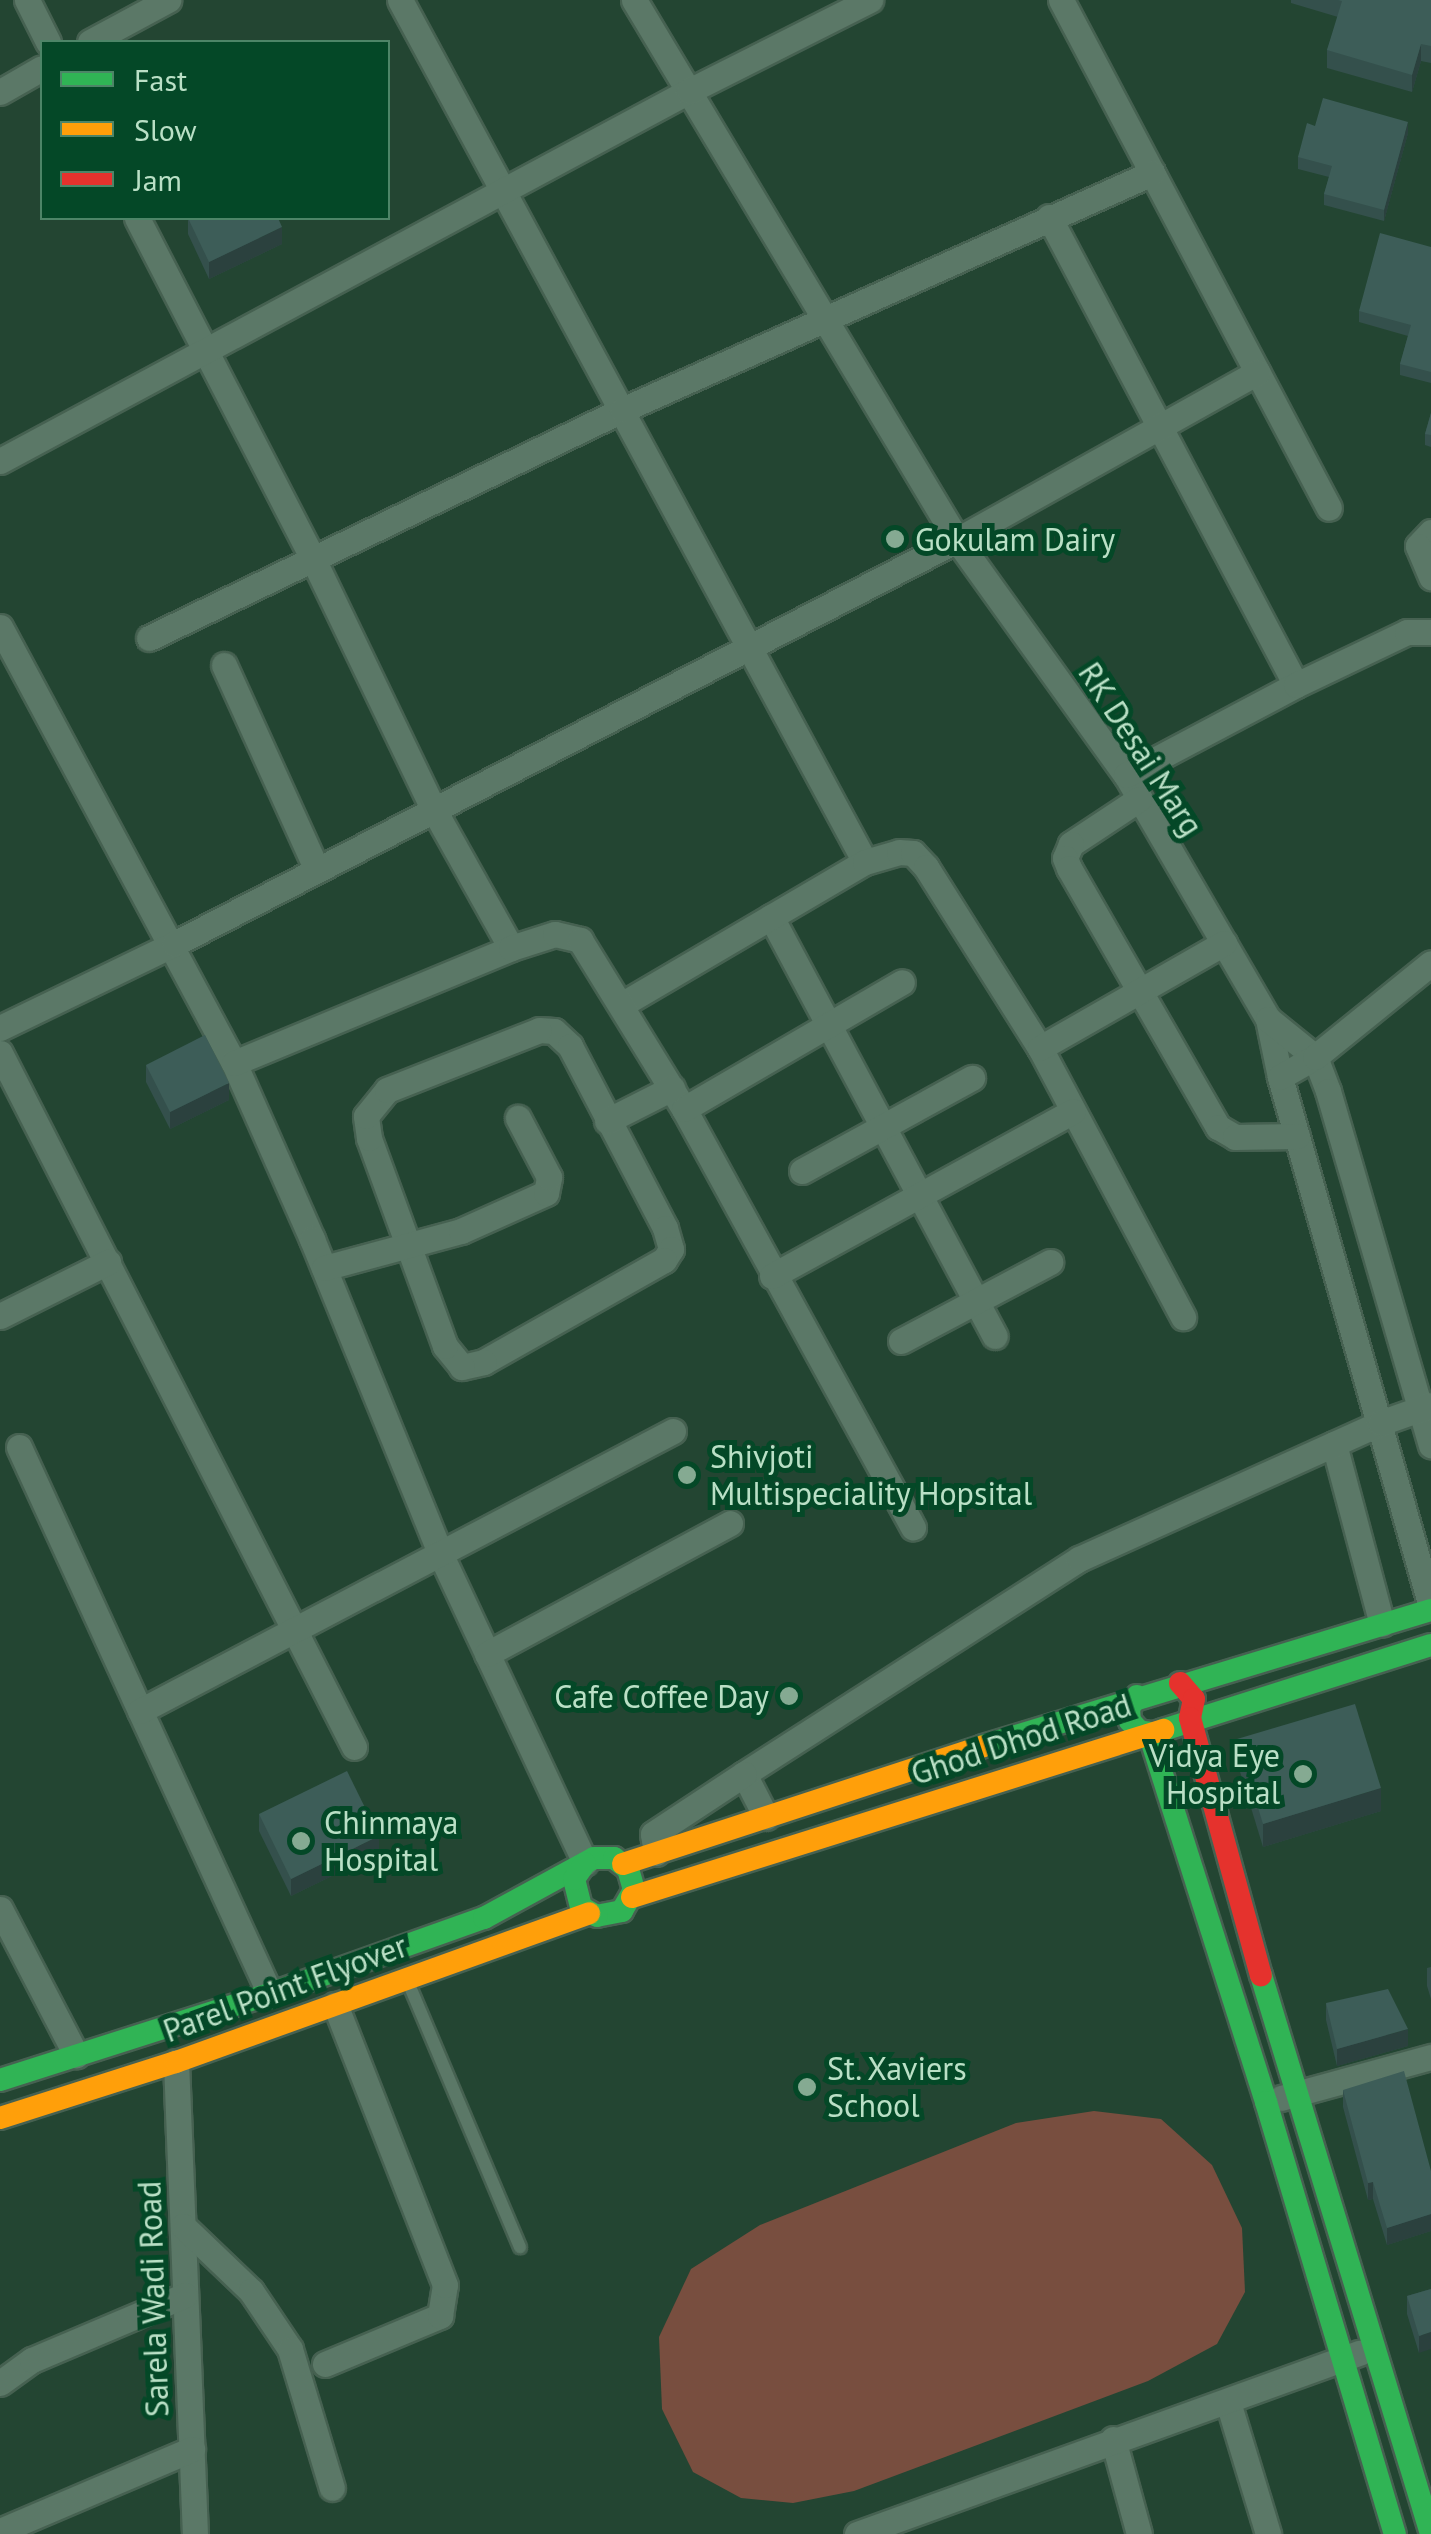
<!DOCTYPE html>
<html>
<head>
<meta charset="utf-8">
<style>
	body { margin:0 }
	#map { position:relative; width:1431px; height:2534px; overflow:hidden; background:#234532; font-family:"PT Sans",sans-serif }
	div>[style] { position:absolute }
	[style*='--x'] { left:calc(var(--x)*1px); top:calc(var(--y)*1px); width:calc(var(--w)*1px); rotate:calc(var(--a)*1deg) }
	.green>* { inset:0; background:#784e3f }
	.roads { filter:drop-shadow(2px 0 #466151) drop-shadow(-2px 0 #466151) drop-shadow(0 2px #466151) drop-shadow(0 -2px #466151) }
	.lane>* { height:12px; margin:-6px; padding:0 6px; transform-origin:6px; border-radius:6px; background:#5b7867 }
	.street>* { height:25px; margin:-12.5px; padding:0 12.5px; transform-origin:12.5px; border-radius:12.5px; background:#5b7867 }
	.fast>* { height:22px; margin:-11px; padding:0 11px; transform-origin:11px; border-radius:11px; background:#30b455 }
	.slow>* { height:22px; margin:-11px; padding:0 11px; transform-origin:11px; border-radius:11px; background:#ff9f0a }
	.jam>* { height:22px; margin:-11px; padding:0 11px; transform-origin:11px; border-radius:11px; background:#e5322d }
	.wall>* { inset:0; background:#34504c }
	.shaded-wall>* { inset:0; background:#2b413e }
	.building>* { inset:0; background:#3d5d58 }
	.dots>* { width:28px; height:28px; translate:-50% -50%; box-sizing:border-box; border:5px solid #044827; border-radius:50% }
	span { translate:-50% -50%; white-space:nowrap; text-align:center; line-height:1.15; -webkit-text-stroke:10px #044827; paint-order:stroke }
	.poi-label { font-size:32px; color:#bae0c6 }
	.left { translate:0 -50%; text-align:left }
	.right { translate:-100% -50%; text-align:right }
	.street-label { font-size:32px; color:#bae0c6 }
	.legend { position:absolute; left:40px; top:40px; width:350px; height:180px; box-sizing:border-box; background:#044827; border:2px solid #4d8567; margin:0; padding:12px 18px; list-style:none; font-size:30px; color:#bae0c6 }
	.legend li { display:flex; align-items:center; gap:20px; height:50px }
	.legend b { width:50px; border:2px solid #4d8567 }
</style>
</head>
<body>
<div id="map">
	<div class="green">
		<div style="clip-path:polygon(1094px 2111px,1161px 2119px,1212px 2165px,1242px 2228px,1245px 2292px,1217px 2344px,1148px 2381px,854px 2491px,793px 2503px,741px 2498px,693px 2472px,662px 2409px,659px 2337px,691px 2269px,760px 2225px,1016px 2123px)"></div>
	</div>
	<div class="roads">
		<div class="lane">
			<div style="--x:408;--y:1982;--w:288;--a:67.1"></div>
		</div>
		<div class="street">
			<div style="--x:27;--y:0;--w:47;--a:63.4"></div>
			<div style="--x:400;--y:0;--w:979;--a:61.66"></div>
			<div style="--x:634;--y:0;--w:629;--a:59.11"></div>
			<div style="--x:957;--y:540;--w:289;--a:54.3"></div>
			<div style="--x:1126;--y:775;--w:282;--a:59.8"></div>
			<div style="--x:1268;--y:1019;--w:59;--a:78.3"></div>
			<div style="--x:1280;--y:1077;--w:550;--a:74.07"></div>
			<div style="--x:1061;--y:0;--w:574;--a:62.19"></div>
			<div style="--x:90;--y:42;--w:89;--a:-28.3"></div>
			<div style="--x:0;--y:92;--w:48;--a:-29.7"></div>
			<div style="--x:1049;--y:217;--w:529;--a:62.18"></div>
			<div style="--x:137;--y:218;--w:386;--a:62.7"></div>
			<div style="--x:314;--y:561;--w:276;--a:64.3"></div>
			<div style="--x:434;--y:810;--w:158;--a:60.8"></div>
			<div style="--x:0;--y:461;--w:782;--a:-28.24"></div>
			<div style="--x:689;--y:91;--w:203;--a:-26.7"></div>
			<div style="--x:1431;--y:532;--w:19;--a:133"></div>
			<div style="--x:1418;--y:546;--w:34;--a:67"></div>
			<div style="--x:0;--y:627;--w:495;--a:61.8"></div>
			<div style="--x:234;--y:1063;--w:193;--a:66.1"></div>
			<div style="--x:312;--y:1239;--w:339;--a:67.8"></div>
			<div style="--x:440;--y:1553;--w:342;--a:64.9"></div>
			<div style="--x:149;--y:638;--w:525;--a:-25.74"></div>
			<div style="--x:622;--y:410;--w:581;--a:-24.09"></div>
			<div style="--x:224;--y:665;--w:225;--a:65.6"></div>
			<div style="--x:1126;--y:775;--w:192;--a:-27.9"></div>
			<div style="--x:1296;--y:685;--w:123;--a:-25.5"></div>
			<div style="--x:1407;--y:632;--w:24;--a:0"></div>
			<div style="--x:1139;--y:799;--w:82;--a:146.5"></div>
			<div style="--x:1071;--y:844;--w:15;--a:113"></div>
			<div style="--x:1065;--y:858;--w:11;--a:68"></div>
			<div style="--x:1069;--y:868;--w:299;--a:60.1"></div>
			<div style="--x:1218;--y:1127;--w:20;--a:30"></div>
			<div style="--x:1235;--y:1137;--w:62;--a:-0.9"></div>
			<div style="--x:771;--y:917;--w:475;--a:61.9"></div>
			<div style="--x:621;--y:1005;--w:283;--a:-30.4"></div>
			<div style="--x:865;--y:862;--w:35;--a:-16"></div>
			<div style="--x:899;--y:852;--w:14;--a:4"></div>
			<div style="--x:913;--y:853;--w:19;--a:47"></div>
			<div style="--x:926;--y:867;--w:214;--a:57.8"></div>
			<div style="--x:1040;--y:1048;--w:305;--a:62"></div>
			<div style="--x:1268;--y:1019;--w:60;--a:39"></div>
			<div style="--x:1315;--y:1057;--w:36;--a:69"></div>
			<div style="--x:1328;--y:1091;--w:369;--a:73.8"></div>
			<div style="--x:0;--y:1028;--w:193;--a:-25.8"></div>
			<div style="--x:174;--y:944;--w:881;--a:-27.29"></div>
			<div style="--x:957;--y:540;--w:344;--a:-29.2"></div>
			<div style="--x:539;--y:1030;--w:15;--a:4"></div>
			<div style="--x:554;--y:1031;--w:22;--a:43"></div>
			<div style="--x:570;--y:1046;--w:205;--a:62.4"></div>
			<div style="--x:665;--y:1228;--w:22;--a:74"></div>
			<div style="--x:671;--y:1249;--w:13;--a:122"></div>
			<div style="--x:664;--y:1260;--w:207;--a:150.5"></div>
			<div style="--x:484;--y:1362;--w:23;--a:167"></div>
			<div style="--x:462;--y:1367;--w:27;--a:-129"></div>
			<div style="--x:445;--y:1346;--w:221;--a:-110.1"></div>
			<div style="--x:369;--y:1138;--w:22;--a:-98"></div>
			<div style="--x:366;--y:1116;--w:33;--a:-51"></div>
			<div style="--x:387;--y:1090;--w:163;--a:-21.5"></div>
			<div style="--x:1040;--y:1048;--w:212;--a:-29.7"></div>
			<div style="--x:0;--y:1053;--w:779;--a:62.97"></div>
			<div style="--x:234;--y:1063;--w:300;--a:-22.5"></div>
			<div style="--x:511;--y:948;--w:46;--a:-17.7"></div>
			<div style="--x:555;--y:934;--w:26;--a:13"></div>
			<div style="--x:580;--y:940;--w:198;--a:58.4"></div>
			<div style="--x:684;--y:1109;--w:477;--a:61.3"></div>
			<div style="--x:1280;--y:1077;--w:40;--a:-29.7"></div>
			<div style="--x:1315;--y:1057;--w:149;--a:-39"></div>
			<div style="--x:684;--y:1109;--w:252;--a:-30.2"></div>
			<div style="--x:607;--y:1121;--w:73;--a:-26.9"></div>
			<div style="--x:802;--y:1171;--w:194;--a:-28.7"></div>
			<div style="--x:324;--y:1268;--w:142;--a:-15.1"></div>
			<div style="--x:461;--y:1231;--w:93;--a:-24.1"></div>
			<div style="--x:546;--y:1193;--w:16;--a:-79"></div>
			<div style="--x:549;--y:1177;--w:67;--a:-117.7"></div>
			<div style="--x:772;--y:1276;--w:343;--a:-28.7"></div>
			<div style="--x:0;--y:1316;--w:121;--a:-26.6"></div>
			<div style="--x:901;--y:1341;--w:169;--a:-27.9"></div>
			<div style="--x:1334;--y:1444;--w:186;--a:75.1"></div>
			<div style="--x:19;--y:1447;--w:602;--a:65.35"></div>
			<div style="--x:487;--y:1654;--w:276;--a:-28.3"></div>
			<div style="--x:140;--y:1711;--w:602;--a:-27.71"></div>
			<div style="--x:766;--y:1817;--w:48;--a:-117.1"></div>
			<div style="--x:744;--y:1774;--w:398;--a:-32.7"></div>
			<div style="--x:1079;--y:1559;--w:330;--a:-24.3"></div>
			<div style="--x:1380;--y:1423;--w:54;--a:-19.4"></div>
			<div style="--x:656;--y:1853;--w:19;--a:-99"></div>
			<div style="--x:653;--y:1834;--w:109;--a:-33.4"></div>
			<div style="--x:0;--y:1909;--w:165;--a:62.5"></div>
			<div style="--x:176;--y:2062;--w:472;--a:87.7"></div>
			<div style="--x:1281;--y:2098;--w:156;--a:-15.3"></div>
			<div style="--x:183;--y:2226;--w:94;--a:43.7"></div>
			<div style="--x:251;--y:2291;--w:70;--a:56.1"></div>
			<div style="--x:290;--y:2349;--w:145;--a:73.2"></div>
			<div style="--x:325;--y:2364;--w:125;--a:-22.7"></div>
			<div style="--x:440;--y:2316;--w:31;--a:-81"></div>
			<div style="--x:445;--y:2285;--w:301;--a:-111.4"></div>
			<div style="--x:0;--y:2383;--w:39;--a:-36"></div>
			<div style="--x:32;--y:2360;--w:166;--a:-23"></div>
			<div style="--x:1228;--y:2402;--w:138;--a:73.1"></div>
			<div style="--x:1113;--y:2439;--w:98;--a:74.7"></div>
			<div style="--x:0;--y:2531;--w:209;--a:-23.1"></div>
			<div style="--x:857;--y:2534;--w:534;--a:-19.83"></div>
		</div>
		<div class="fast">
			<div style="--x:1137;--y:1696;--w:14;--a:124"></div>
			<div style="--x:1129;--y:1708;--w:13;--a:86"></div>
			<div style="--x:1130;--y:1721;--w:13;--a:48"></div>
			<div style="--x:1139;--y:1731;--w:10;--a:11"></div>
			<div style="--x:1149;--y:1733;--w:387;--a:72.4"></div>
			<div style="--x:1266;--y:2102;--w:451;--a:73.4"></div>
			<div style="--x:1163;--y:1730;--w:281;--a:-17.6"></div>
			<div style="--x:983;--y:1746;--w:468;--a:-16.9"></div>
			<div style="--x:1261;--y:1975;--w:584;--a:73.08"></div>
			<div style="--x:0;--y:2080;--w:283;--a:-17.7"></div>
			<div style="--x:270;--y:1994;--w:227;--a:-19.6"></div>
			<div style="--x:484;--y:1918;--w:125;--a:-28.6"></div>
			<div style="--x:594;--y:1858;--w:20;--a:0"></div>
			<div style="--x:614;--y:1858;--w:18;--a:38"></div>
			<div style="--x:628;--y:1869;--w:22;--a:74"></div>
			<div style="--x:634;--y:1890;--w:24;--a:120"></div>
			<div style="--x:622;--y:1911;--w:25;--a:169"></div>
			<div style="--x:597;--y:1916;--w:18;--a:-151"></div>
			<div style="--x:581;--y:1907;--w:29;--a:-104"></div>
			<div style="--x:574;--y:1879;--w:19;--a:-55"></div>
		</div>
		<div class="slow">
			<div style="--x:623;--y:1864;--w:379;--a:-18.1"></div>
			<div style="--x:632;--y:1897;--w:557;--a:-17.46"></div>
			<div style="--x:0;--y:2118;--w:185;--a:-17.7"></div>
			<div style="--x:176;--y:2062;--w:439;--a:-19.8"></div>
		</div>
		<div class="jam">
			<div style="--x:1180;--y:1683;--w:21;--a:49"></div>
			<div style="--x:1194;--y:1699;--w:19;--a:102"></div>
			<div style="--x:1190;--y:1718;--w:267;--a:74.6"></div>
		</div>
	</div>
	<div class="wall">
		<div style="clip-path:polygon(1291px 0,1431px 0,1431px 63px,1421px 61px,1412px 92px,1327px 68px,1327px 50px,1338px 17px,1291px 3px)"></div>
		<div style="clip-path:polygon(1315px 126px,1408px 133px,1384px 221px,1324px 205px,1324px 194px,1329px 177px,1298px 169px,1298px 157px)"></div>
		<div style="clip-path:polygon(188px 218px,282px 244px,209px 279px,188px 234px)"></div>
		<div style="clip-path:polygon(1431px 247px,1431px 383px,1400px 375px,1400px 364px,1408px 336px,1359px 322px,1359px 311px)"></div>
		<div style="clip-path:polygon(1431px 413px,1431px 447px,1425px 445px,1425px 434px)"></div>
		<div style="clip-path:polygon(146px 1065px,229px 1100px,170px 1129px,146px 1082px)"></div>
		<div style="clip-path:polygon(1237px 1739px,1381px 1811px,1263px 1847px,1237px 1762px)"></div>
		<div style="clip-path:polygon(259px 1814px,379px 1853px,291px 1896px,259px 1831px)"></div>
		<div style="clip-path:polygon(1431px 1967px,1431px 1999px,1427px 1986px,1427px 1968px)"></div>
		<div style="clip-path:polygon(1326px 2003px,1408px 2046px,1337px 2066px,1326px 2020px)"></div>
		<div style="clip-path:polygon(1343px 2090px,1431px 2171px,1431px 2231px,1387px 2245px,1373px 2199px,1368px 2200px,1343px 2107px)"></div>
		<div style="clip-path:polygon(1431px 2289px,1419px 2353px,1407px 2314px,1407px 2296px)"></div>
	</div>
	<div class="shaded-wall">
		<div style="clip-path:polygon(1421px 44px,1421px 61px,1412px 92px,1412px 75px)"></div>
		<div style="clip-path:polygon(1408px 122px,1408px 133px,1384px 221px,1384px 210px)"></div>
		<div style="clip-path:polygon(282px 227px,282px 244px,209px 279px,209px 262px)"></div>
		<div style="clip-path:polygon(229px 1083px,229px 1100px,170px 1129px,170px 1112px)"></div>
		<div style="clip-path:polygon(1381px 1788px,1381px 1811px,1263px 1847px,1263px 1824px)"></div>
		<div style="clip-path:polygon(379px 1836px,379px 1853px,291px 1896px,291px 1879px)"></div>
		<div style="clip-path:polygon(1408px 2029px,1408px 2046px,1337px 2066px,1337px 2049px)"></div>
		<div style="clip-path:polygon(1373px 2182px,1373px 2199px,1368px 2200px,1368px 2183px)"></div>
		<div style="clip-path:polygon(1431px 2214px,1431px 2231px,1387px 2245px,1387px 2228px)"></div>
		<div style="clip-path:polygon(1431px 2332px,1431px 2349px,1419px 2353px,1419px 2336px)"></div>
	</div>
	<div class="building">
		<div style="clip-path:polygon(1338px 0,1431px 0,1431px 46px,1421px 44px,1412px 75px,1327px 50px,1342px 1px)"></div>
		<div style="clip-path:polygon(1323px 98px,1408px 122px,1384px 210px,1324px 194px,1332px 166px,1298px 157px,1307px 123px,1315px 126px)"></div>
		<div style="clip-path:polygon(188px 218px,278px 218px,282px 227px,209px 262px)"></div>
		<div style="clip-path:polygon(1380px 233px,1431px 247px,1431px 372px,1400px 364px,1411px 325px,1359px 311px)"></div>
		<div style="clip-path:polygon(1431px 413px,1431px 435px,1425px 434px)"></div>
		<div style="clip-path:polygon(205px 1035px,229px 1083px,170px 1112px,146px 1065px)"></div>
		<div style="clip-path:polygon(1355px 1704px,1381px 1788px,1263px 1824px,1237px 1739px)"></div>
		<div style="clip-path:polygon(347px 1771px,379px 1836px,291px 1879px,259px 1814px)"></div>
		<div style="clip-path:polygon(1388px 1989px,1408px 2029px,1337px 2049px,1326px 2003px)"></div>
		<div style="clip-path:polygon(1404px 2071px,1431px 2171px,1431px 2214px,1387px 2228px,1373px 2182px,1368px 2183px,1343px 2090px)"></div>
		<div style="clip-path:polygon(1431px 2289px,1431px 2332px,1419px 2336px,1407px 2296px)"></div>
	</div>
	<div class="dots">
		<div style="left:895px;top:539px;background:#85aa92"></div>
		<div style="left:687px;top:1475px;background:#85aa92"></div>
		<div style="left:789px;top:1696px;background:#85aa92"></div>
		<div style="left:1303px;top:1774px;background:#85aa92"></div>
		<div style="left:301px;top:1841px;background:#85aa92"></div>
		<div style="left:807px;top:2087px;background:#85aa92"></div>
	</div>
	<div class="poi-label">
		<span class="left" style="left:915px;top:539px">Gokulam Dairy</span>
		<span class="left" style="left:710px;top:1475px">Shivjoti<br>Multispeciality Hopsital</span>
		<span class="right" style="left:769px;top:1696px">Cafe Coffee Day</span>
		<span class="right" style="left:1280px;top:1774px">Vidya Eye<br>Hospital</span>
		<span class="left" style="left:324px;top:1841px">Chinmaya<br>Hospital</span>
		<span class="left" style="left:827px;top:2087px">St. Xaviers<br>School</span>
	</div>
	<div class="street-label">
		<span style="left:1141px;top:749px;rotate:57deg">RK Desai Marg</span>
		<span style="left:1021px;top:1739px;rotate:-18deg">Ghod Dhod Road</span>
		<span style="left:285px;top:1988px;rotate:-20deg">Parel Point Flyover</span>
		<span style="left:153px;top:2299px;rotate:-92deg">Sarela Wadi Road</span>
	</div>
	<ul class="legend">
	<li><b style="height:12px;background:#30b455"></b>Fast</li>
	<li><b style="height:12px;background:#ff9f0a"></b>Slow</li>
	<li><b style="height:12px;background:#e5322d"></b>Jam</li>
	</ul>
</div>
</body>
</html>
